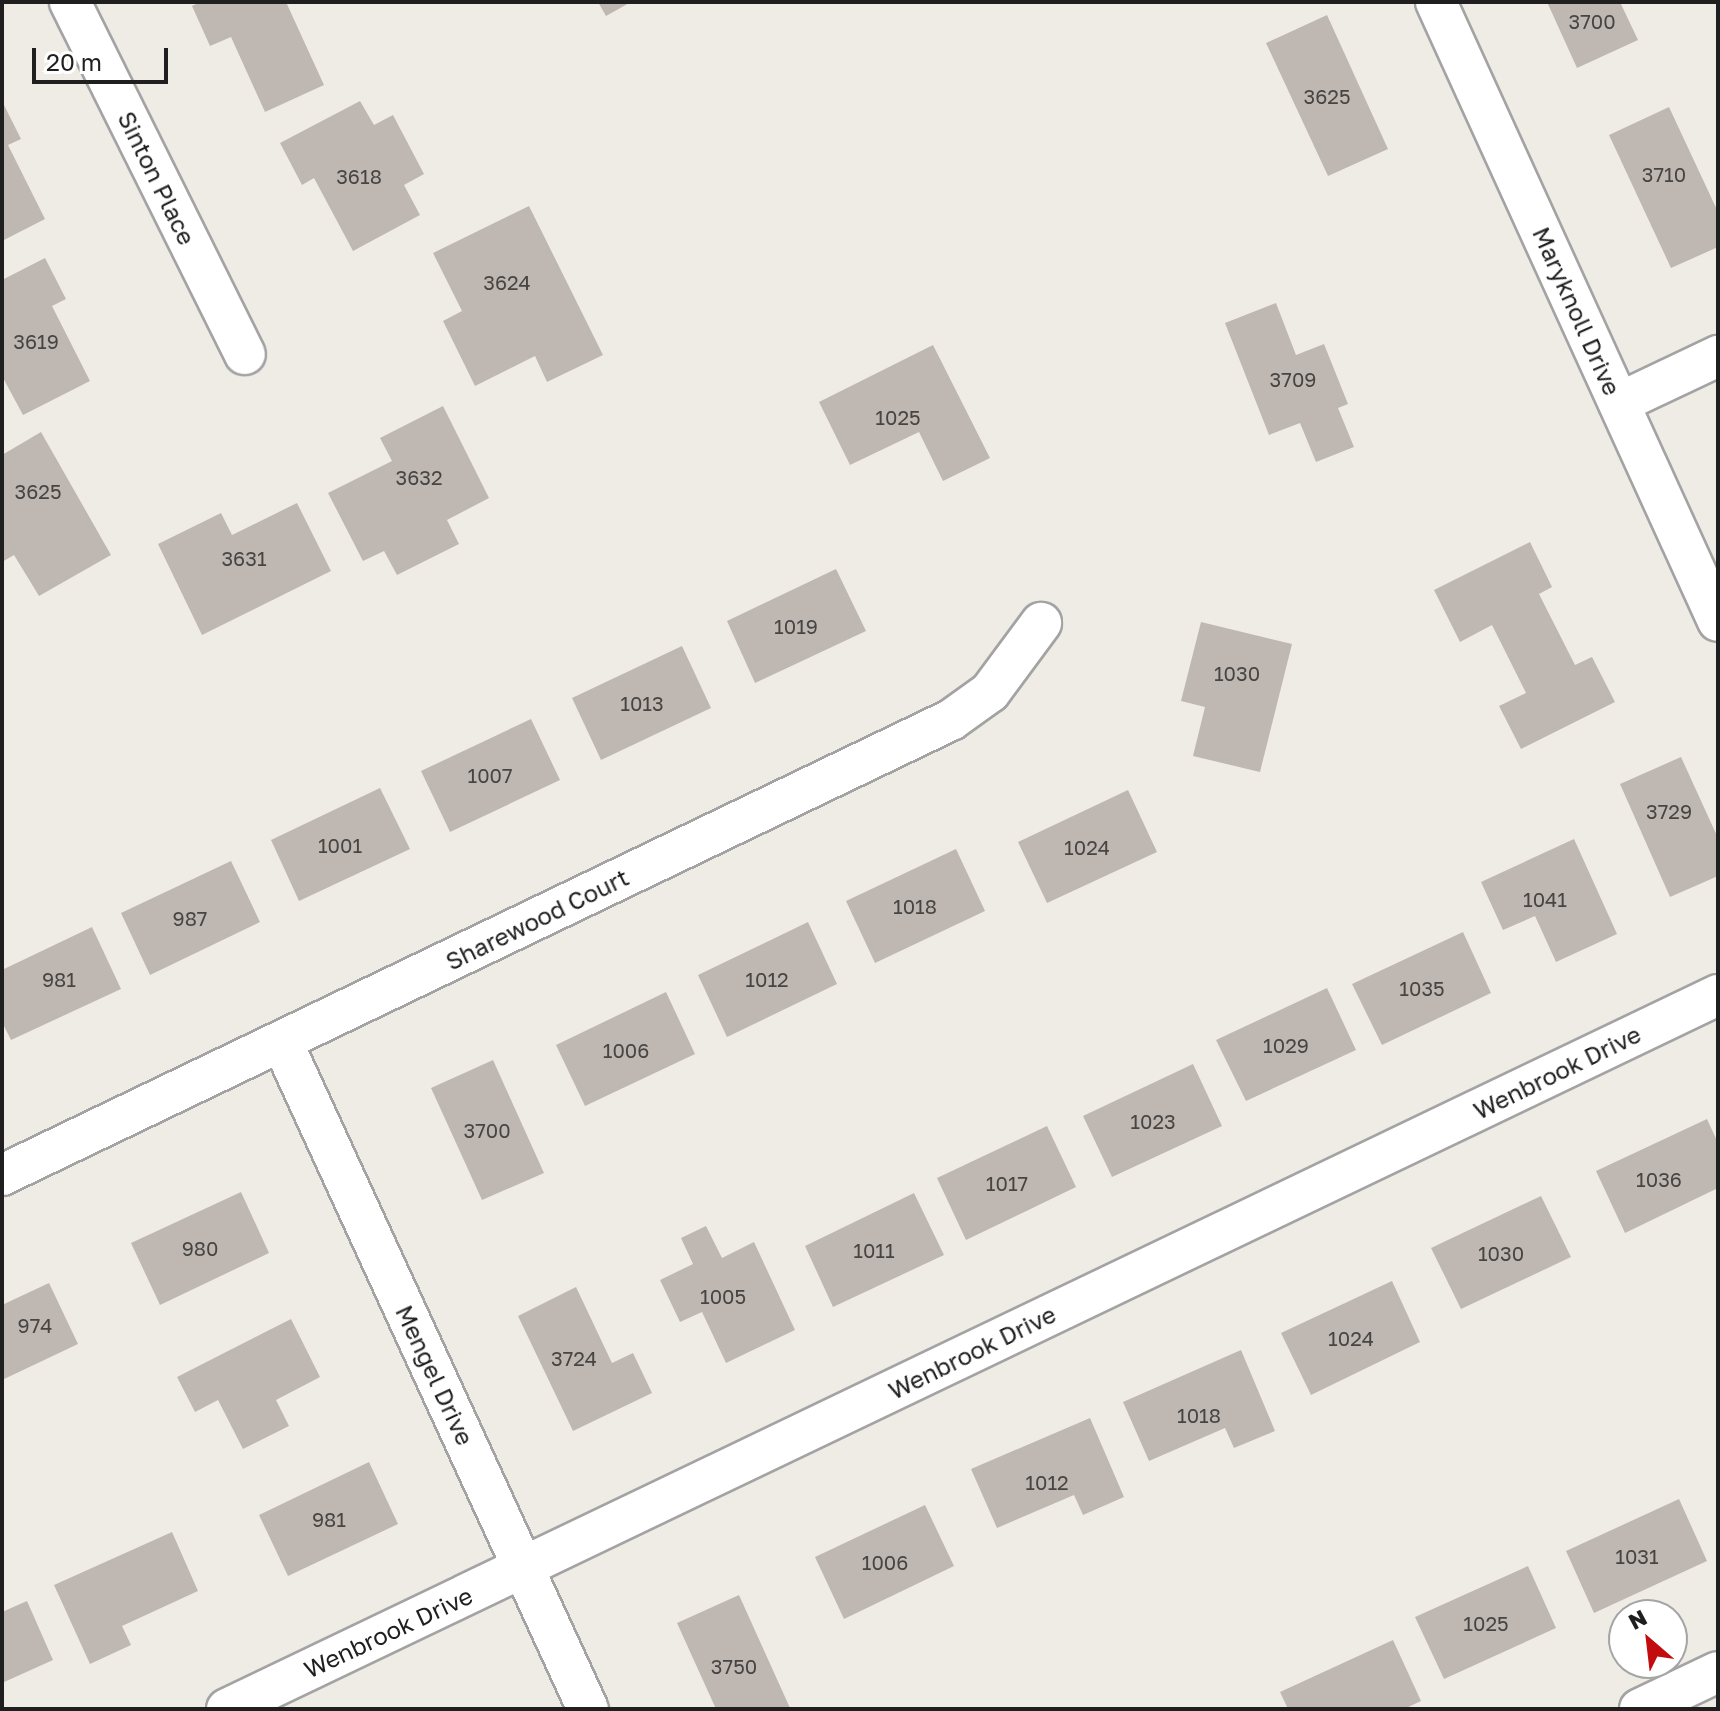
<!DOCTYPE html>
<html>
<head>
<meta charset="utf-8">
<style>
	body { margin:0 }
	#map { position:relative; width:1720px; height:1711px; overflow:hidden; background:#efece6; font-family:"Golos Text",sans-serif }
	div>[style] { position:absolute }
	[style*='--x'] { left:calc(var(--x)*1px); top:calc(var(--y)*1px); width:calc(var(--w)*1px); rotate:calc(var(--a)*1deg) }
	.building>* { inset:0; background:#bfb8b2 }
	.roads { filter:drop-shadow(2px 0 #a3a3a3) drop-shadow(-2px 0 #a3a3a3) drop-shadow(0 2px #a3a3a3) drop-shadow(0 -2px #a3a3a3) }
	.street>* { height:40px; margin:-20px; padding:0 20px; transform-origin:20px; border-radius:20px; background:#fff }
	span { translate:-50% -50%; white-space:nowrap; text-align:center; line-height:1.15; -webkit-text-stroke:8px #fff; paint-order:stroke }
	.number-label { font-size:20px; color:#474544 }
	.number-label span { -webkit-text-stroke-width:0 }
	.street-label { font-size:24px; color:#1f1f1f }
	.frame { position:absolute; inset:0; border:4px solid #1f1f1f; pointer-events:none }
	.north { position:absolute; left:1608px; top:1599px; width:80px; height:80px; box-sizing:border-box; background:#fff; border:2px solid #a5a5a5; border-radius:50%; rotate:332deg; font-size:22px; font-weight:700; line-height:32px; text-align:center; color:#1f1f1f }
	.north::after { content:''; display:block; margin:auto; width:28px; height:36px; background:#c20c0e; clip-path:polygon(50% 0,100% 100%,50% 72%,0 100%) }
	.scale { position:absolute; left:32px; top:48px; width:136px; height:36px; box-sizing:border-box; border:4px solid #1f1f1f; border-top:0; padding-left:10px; font-size:24px; line-height:28px; white-space:nowrap; color:#1f1f1f; -webkit-text-stroke:6px #fff; paint-order:stroke }
</style>
</head>
<body>
<div id="map">
	<div class="building">
		<div style="clip-path:polygon(200px 2px,286px 2px,324px 85px,265px 112px,231px 37px,210px 46px,192px 6px)"></div>
		<div style="clip-path:polygon(598px 2px,631px 2px,606px 16px)"></div>
		<div style="clip-path:polygon(1547px 2px,1620px 2px,1638px 40px,1577px 68px)"></div>
		<div style="clip-path:polygon(1327px 15px,1388px 149px,1328px 176px,1266px 43px)"></div>
		<div style="clip-path:polygon(2px 101px,21px 139px,8px 145px,45px 219px,2px 241px)"></div>
		<div style="clip-path:polygon(360px 101px,374px 125px,393px 115px,424px 174px,404px 185px,420px 215px,353px 251px,314px 178px,302px 185px,280px 143px)"></div>
		<div style="clip-path:polygon(1669px 107px,1718px 212px,1718px 247px,1671px 268px,1609px 135px)"></div>
		<div style="clip-path:polygon(529px 206px,603px 355px,547px 382px,535px 356px,475px 386px,443px 321px,462px 311px,433px 253px)"></div>
		<div style="clip-path:polygon(45px 258px,66px 299px,52px 306px,90px 381px,23px 415px,2px 376px,2px 280px)"></div>
		<div style="clip-path:polygon(1276px 303px,1296px 355px,1324px 344px,1348px 404px,1338px 408px,1354px 447px,1316px 462px,1300px 423px,1269px 435px,1225px 323px)"></div>
		<div style="clip-path:polygon(933px 345px,990px 458px,943px 481px,919px 432px,850px 465px,819px 402px)"></div>
		<div style="clip-path:polygon(443px 406px,489px 498px,447px 520px,459px 544px,397px 575px,384px 551px,363px 561px,328px 493px,392px 461px,380px 438px)"></div>
		<div style="clip-path:polygon(41px 432px,111px 555px,39px 596px,14px 555px,2px 562px,2px 455px)"></div>
		<div style="clip-path:polygon(297px 503px,331px 571px,202px 635px,158px 544px,221px 513px,232px 535px)"></div>
		<div style="clip-path:polygon(1530px 542px,1552px 587px,1539px 594px,1575px 665px,1592px 657px,1615px 702px,1521px 749px,1499px 706px,1526px 693px,1492px 625px,1460px 642px,1434px 590px)"></div>
		<div style="clip-path:polygon(836px 569px,866px 631px,755px 683px,727px 621px)"></div>
		<div style="clip-path:polygon(1201px 622px,1292px 644px,1260px 772px,1193px 756px,1205px 707px,1181px 701px)"></div>
		<div style="clip-path:polygon(682px 646px,711px 708px,601px 760px,572px 698px)"></div>
		<div style="clip-path:polygon(531px 719px,560px 780px,450px 832px,421px 771px)"></div>
		<div style="clip-path:polygon(1681px 757px,1718px 838px,1718px 876px,1670px 897px,1620px 784px)"></div>
		<div style="clip-path:polygon(380px 788px,410px 849px,299px 901px,271px 840px)"></div>
		<div style="clip-path:polygon(1128px 790px,1157px 852px,1047px 903px,1018px 842px)"></div>
		<div style="clip-path:polygon(1574px 839px,1617px 934px,1556px 962px,1535px 916px,1503px 930px,1481px 882px)"></div>
		<div style="clip-path:polygon(956px 849px,985px 911px,875px 963px,846px 901px)"></div>
		<div style="clip-path:polygon(231px 861px,260px 922px,150px 975px,121px 913px)"></div>
		<div style="clip-path:polygon(808px 922px,837px 984px,727px 1037px,698px 975px)"></div>
		<div style="clip-path:polygon(92px 927px,121px 989px,11px 1040px,2px 1022px,2px 970px)"></div>
		<div style="clip-path:polygon(1463px 932px,1491px 993px,1382px 1045px,1352px 984px)"></div>
		<div style="clip-path:polygon(1327px 988px,1356px 1050px,1246px 1101px,1216px 1040px)"></div>
		<div style="clip-path:polygon(666px 992px,695px 1054px,585px 1106px,556px 1045px)"></div>
		<div style="clip-path:polygon(493px 1060px,544px 1173px,482px 1200px,431px 1088px)"></div>
		<div style="clip-path:polygon(1193px 1064px,1222px 1126px,1112px 1177px,1083px 1116px)"></div>
		<div style="clip-path:polygon(1707px 1119px,1718px 1143px,1718px 1188px,1625px 1233px,1596px 1171px)"></div>
		<div style="clip-path:polygon(1047px 1126px,1076px 1187px,966px 1240px,937px 1178px)"></div>
		<div style="clip-path:polygon(241px 1192px,269px 1253px,160px 1305px,131px 1243px)"></div>
		<div style="clip-path:polygon(914px 1193px,944px 1255px,833px 1307px,805px 1246px)"></div>
		<div style="clip-path:polygon(1541px 1196px,1571px 1257px,1461px 1309px,1431px 1248px)"></div>
		<div style="clip-path:polygon(706px 1226px,722px 1258px,754px 1242px,795px 1330px,726px 1363px,702px 1312px,680px 1322px,660px 1280px,693px 1264px,681px 1238px)"></div>
		<div style="clip-path:polygon(1392px 1281px,1420px 1342px,1311px 1395px,1281px 1333px)"></div>
		<div style="clip-path:polygon(49px 1283px,78px 1344px,2px 1380px,2px 1305px)"></div>
		<div style="clip-path:polygon(576px 1287px,612px 1363px,633px 1353px,652px 1393px,573px 1431px,518px 1316px)"></div>
		<div style="clip-path:polygon(291px 1319px,320px 1377px,276px 1400px,289px 1426px,243px 1449px,218px 1400px,195px 1412px,177px 1377px)"></div>
		<div style="clip-path:polygon(1241px 1350px,1275px 1431px,1234px 1448px,1225px 1428px,1149px 1461px,1123px 1402px)"></div>
		<div style="clip-path:polygon(1090px 1418px,1124px 1497px,1083px 1515px,1074px 1495px,997px 1528px,971px 1469px)"></div>
		<div style="clip-path:polygon(369px 1462px,398px 1524px,288px 1576px,259px 1515px)"></div>
		<div style="clip-path:polygon(1679px 1499px,1707px 1561px,1594px 1613px,1566px 1551px)"></div>
		<div style="clip-path:polygon(925px 1505px,954px 1566px,844px 1619px,815px 1557px)"></div>
		<div style="clip-path:polygon(172px 1532px,198px 1591px,122px 1626px,131px 1645px,90px 1664px,54px 1585px)"></div>
		<div style="clip-path:polygon(1528px 1566px,1556px 1628px,1444px 1679px,1415px 1617px)"></div>
		<div style="clip-path:polygon(739px 1595px,790px 1708px,788px 1709px,716px 1709px,677px 1623px)"></div>
		<div style="clip-path:polygon(27px 1601px,53px 1660px,2px 1683px,2px 1612px)"></div>
		<div style="clip-path:polygon(1393px 1640px,1421px 1701px,1404px 1709px,1288px 1709px,1280px 1692px)"></div>
	</div>
	<div class="roads">
		<div class="street">
			<div style="--x:70;--y:2;--w:393;--a:63.6"></div>
			<div style="--x:1436;--y:2;--w:680;--a:65.51"></div>
			<div style="--x:1619;--y:403;--w:110;--a:-25.4"></div>
			<div style="--x:282;--y:1042;--w:734;--a:65.36"></div>
			<div style="--x:2;--y:1175;--w:1052;--a:-25.62"></div>
			<div style="--x:951;--y:720;--w:48;--a:-35.7"></div>
			<div style="--x:990;--y:692;--w:86;--a:-53.5"></div>
			<div style="--x:227;--y:1709;--w:1653;--a:-25.59"></div>
			<div style="--x:1640;--y:1709;--w:86;--a:-25.4"></div>
		</div>
	</div>
	<div class="number-label">
		<span style="left:1592px;top:21px">3700</span>
		<span style="left:1327px;top:96px">3625</span>
		<span style="left:1664px;top:174px">3710</span>
		<span style="left:359px;top:176px">3618</span>
		<span style="left:507px;top:282px">3624</span>
		<span style="left:36px;top:341px">3619</span>
		<span style="left:1293px;top:379px">3709</span>
		<span style="left:898px;top:417px">1025</span>
		<span style="left:419px;top:477px">3632</span>
		<span style="left:38px;top:491px">3625</span>
		<span style="left:244px;top:558px">3631</span>
		<span style="left:796px;top:626px">1019</span>
		<span style="left:1237px;top:673px">1030</span>
		<span style="left:642px;top:703px">1013</span>
		<span style="left:490px;top:775px">1007</span>
		<span style="left:1669px;top:811px">3729</span>
		<span style="left:340px;top:845px">1001</span>
		<span style="left:1087px;top:847px">1024</span>
		<span style="left:1545px;top:899px">1041</span>
		<span style="left:915px;top:906px">1018</span>
		<span style="left:190px;top:918px">987</span>
		<span style="left:59px;top:979px">981</span>
		<span style="left:767px;top:979px">1012</span>
		<span style="left:1422px;top:988px">1035</span>
		<span style="left:1286px;top:1045px">1029</span>
		<span style="left:626px;top:1050px">1006</span>
		<span style="left:1153px;top:1121px">1023</span>
		<span style="left:487px;top:1130px">3700</span>
		<span style="left:1659px;top:1179px">1036</span>
		<span style="left:1007px;top:1183px">1017</span>
		<span style="left:200px;top:1248px">980</span>
		<span style="left:874px;top:1250px">1011</span>
		<span style="left:1501px;top:1253px">1030</span>
		<span style="left:723px;top:1296px">1005</span>
		<span style="left:35px;top:1325px">974</span>
		<span style="left:1351px;top:1338px">1024</span>
		<span style="left:574px;top:1358px">3724</span>
		<span style="left:1199px;top:1415px">1018</span>
		<span style="left:1047px;top:1482px">1012</span>
		<span style="left:329px;top:1519px">981</span>
		<span style="left:1637px;top:1556px">1031</span>
		<span style="left:885px;top:1562px">1006</span>
		<span style="left:1486px;top:1623px">1025</span>
		<span style="left:734px;top:1666px">3750</span>
	</div>
	<div class="street-label">
		<span style="left:157px;top:178px;rotate:64deg">Sinton Place</span>
		<span style="left:1577px;top:311px;rotate:66deg">Maryknoll Drive</span>
		<span style="left:537px;top:919px;rotate:-26deg">Sharewood Court</span>
		<span style="left:1557px;top:1072px;rotate:-26deg">Wenbrook Drive</span>
		<span style="left:972px;top:1352px;rotate:-26deg">Wenbrook Drive</span>
		<span style="left:435px;top:1375px;rotate:65deg">Mengel Drive</span>
		<span style="left:388px;top:1632px;rotate:-25deg">Wenbrook Drive</span>
	</div>
	<div class="frame"></div>
	<div class="north">N</div>
	<div class="scale">20 m</div>
</div>
</body>
</html>
